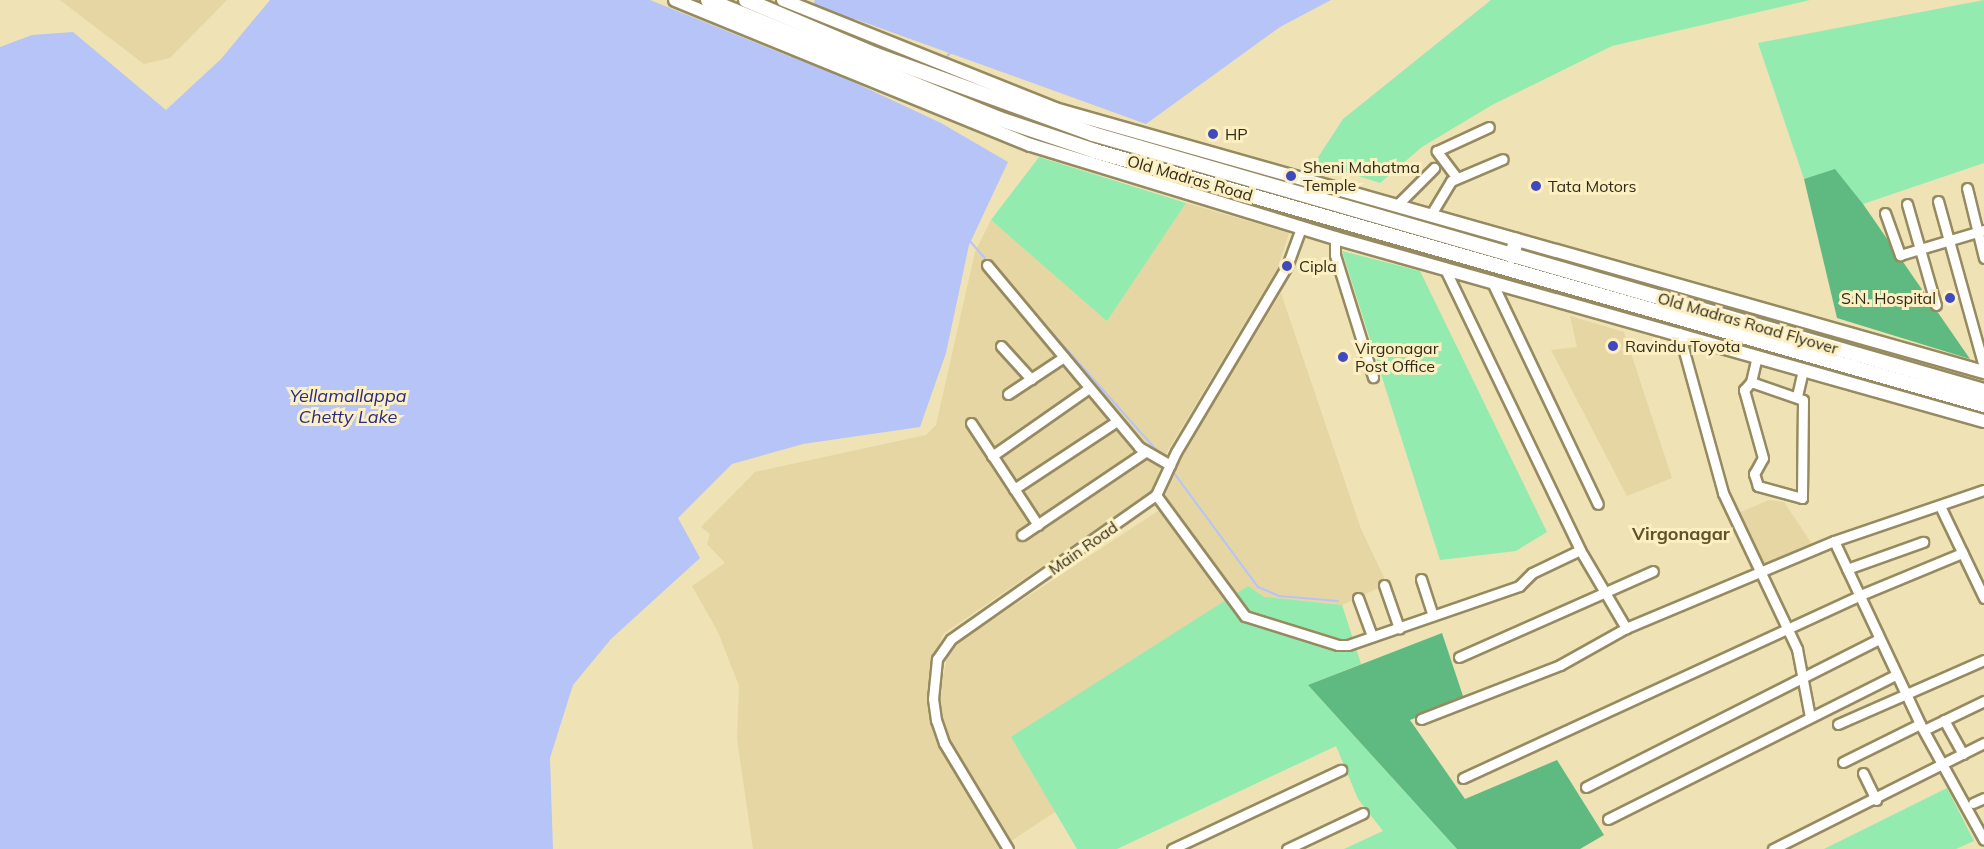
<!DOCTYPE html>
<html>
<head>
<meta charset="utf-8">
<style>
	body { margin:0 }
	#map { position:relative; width:1984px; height:849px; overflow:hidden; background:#efe2b5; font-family:Mulish,sans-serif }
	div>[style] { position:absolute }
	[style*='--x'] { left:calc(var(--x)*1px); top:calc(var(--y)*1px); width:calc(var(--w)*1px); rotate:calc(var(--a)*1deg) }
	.built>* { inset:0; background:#e5d6a3 }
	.green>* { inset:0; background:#93ebb0 }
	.forest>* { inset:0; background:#5eba80 }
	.water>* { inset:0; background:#b7c4f7 }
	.stream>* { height:2px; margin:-1px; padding:0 1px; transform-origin:1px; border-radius:1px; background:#b7c4f7 }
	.roads { filter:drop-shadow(2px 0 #968a60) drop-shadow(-2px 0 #968a60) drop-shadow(0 2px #968a60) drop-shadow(0 -2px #968a60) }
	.minor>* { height:9px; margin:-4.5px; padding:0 4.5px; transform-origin:4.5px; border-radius:4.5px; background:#fff }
	.major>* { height:12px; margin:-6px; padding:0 6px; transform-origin:6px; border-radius:6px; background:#fff }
	.highway>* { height:14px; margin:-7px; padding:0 7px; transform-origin:7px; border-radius:7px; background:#fff }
	.dots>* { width:16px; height:16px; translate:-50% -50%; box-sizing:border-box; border:3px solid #fcefc2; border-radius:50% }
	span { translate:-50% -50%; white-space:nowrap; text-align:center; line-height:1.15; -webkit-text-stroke:6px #fcefc2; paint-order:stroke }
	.poi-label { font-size:16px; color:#302b1a }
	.left { translate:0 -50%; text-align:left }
	.right { translate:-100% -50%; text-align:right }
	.street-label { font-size:16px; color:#302b1a }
	.water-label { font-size:18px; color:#282b8a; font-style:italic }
	.neighbourhood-label { font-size:18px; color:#5e532b; font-weight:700 }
</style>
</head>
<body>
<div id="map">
	<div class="built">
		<div style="clip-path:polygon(60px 0,227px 0,170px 58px,144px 64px)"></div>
		<div style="clip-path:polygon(1186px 203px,1289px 233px,1278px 267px,1164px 457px,1152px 491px,943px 634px,934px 657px,928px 696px,940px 746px,1003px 849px,753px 849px,737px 739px,739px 686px,718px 632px,692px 586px,725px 563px,707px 544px,710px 534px,701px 527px,755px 472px,926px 435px,936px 425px,975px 252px,991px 220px,1107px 320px)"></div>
		<div style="clip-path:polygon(1281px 293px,1361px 529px,1387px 584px,1342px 605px,1361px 664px,1308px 685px,1052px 814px,1011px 841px,947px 740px,938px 697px,947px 659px,960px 641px,1161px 509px,1175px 466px)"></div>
		<div style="clip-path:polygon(1570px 316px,1624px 332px,1672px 478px,1627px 496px,1551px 350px,1577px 347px)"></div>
		<div style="clip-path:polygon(1769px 500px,1784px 502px,1812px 544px,1760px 567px,1736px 514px)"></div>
	</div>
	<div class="green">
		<div style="clip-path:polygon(1491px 0,1810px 0,1612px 46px,1492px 105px,1422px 147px,1380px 183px,1315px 162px,1343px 119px)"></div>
		<div style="clip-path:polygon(1984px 0,1984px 163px,1863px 204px,1835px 170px,1804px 179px,1758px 43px)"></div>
		<div style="clip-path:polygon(1039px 157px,1186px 203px,1107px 321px,991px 220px)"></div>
		<div style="clip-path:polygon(1342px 251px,1420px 271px,1547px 532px,1516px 551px,1440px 560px)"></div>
		<div style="clip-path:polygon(1248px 586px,1264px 597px,1342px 605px,1361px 664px,1308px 685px,1457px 849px,1344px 849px,1383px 831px,1358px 799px,1336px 746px,1117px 849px,1077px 849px,1011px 737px)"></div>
		<div style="clip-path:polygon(1947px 788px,1974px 841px,1956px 849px,1824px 849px)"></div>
	</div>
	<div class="forest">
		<div style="clip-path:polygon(1835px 169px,1863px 204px,1970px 359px,1837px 318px,1804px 179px)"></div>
		<div style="clip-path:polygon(1442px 633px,1464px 699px,1410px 720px,1465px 799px,1557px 760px,1604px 835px,1580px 849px,1457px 849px,1308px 685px)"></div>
	</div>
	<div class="water">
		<div style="clip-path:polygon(270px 0,650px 0,791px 57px,815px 0,1331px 0,1280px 27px,1146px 124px,855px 19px,834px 73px,941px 123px,1008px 162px,969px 245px,946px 353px,920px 427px,803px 444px,732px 464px,678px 518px,700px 558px,611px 639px,573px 685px,550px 758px,553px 849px,0 849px,0 47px,32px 35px,73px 32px,166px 110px,221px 59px)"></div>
	</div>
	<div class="stream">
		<div style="--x:944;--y:60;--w:16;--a:-50"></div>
		<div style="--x:969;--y:240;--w:30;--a:49"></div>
		<div style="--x:1021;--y:298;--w:210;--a:48.3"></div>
		<div style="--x:1171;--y:469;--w:147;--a:53.6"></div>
		<div style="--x:1258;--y:587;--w:23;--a:23"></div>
		<div style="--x:1279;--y:596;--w:59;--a:4.8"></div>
	</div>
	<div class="roads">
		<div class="minor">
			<div style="--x:1457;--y:178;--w:34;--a:-127"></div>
			<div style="--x:1437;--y:151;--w:57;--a:-24.8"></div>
			<div style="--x:1967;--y:188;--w:72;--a:76.3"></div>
			<div style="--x:1938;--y:201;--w:172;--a:74.5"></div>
			<div style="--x:1907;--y:204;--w:105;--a:74"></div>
			<div style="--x:1396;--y:206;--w:54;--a:-45"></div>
			<div style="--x:1885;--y:213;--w:45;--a:70.3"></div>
			<div style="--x:1900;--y:255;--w:88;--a:-16.6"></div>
			<div style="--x:1430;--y:216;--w:41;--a:-59"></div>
			<div style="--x:1451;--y:181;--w:56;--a:-22.9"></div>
			<div style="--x:1335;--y:238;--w:17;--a:90"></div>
			<div style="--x:1335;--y:255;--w:128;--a:72.7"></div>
			<div style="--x:987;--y:265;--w:237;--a:50.1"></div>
			<div style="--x:1139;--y:447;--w:36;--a:30"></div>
			<div style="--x:1444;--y:267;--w:314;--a:64.3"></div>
			<div style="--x:1580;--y:550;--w:91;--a:59.5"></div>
			<div style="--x:1626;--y:628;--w:225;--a:-22.7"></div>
			<div style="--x:1834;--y:541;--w:158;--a:-18.8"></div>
			<div style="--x:1491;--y:280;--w:248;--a:64.5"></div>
			<div style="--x:1679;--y:333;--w:166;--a:74.6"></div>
			<div style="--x:1723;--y:493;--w:173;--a:64.6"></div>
			<div style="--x:1797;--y:649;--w:69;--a:79.2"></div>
			<div style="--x:1001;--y:346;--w:45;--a:47.7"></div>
			<div style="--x:1751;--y:382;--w:55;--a:19.1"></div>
			<div style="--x:1803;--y:400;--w:98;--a:90.6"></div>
			<div style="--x:1802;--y:498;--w:46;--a:-164.7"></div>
			<div style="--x:1758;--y:486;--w:13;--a:-108"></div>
			<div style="--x:1754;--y:474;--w:18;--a:-61"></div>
			<div style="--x:1763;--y:458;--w:71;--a:-105.6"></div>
			<div style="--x:1744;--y:390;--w:11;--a:-49"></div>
			<div style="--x:1751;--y:382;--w:27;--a:-77"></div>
			<div style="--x:1008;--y:394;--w:67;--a:-33.5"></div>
			<div style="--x:1797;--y:396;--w:28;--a:-77"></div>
			<div style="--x:971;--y:423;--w:122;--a:56.7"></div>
			<div style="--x:992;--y:456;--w:118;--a:-35"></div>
			<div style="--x:1014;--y:489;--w:123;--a:-33.4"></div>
			<div style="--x:1156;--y:495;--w:150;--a:53.7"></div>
			<div style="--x:1245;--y:616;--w:97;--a:17.3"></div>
			<div style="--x:1338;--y:645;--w:10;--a:0"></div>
			<div style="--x:1348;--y:645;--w:181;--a:-19"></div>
			<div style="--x:1519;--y:586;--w:18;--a:-45"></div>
			<div style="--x:1532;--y:573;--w:53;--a:-25.6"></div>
			<div style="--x:1940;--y:506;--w:102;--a:64.4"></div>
			<div style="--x:1022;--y:535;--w:148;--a:-34"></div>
			<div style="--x:1834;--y:541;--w:202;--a:64.8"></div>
			<div style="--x:1920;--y:724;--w:132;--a:61.1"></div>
			<div style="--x:1847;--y:569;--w:81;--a:-19.6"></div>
			<div style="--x:1421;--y:579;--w:38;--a:72"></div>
			<div style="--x:1384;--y:585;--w:46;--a:70.8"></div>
			<div style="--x:1358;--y:598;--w:40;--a:69.8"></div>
			<div style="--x:1459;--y:657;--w:212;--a:-23.9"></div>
			<div style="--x:1421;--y:719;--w:149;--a:-21.2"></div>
			<div style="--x:1560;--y:665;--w:76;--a:-29.3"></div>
			<div style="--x:1944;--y:720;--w:39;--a:61"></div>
			<div style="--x:1838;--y:724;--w:159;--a:-23.7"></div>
			<div style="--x:1924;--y:730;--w:67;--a:-25.8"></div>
			<div style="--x:1843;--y:762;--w:86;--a:-26.3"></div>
			<div style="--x:1863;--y:773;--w:30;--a:64"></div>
			<div style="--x:1463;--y:778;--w:435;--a:-24.7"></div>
			<div style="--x:1858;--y:596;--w:113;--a:-22.5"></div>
			<div style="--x:1586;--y:787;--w:328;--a:-26.8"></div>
			<div style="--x:1973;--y:803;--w:12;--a:-24"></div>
			<div style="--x:1608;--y:819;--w:322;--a:-26.6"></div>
			<div style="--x:1008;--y:849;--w:124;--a:-121.1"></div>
			<div style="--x:944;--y:743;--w:24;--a:-109"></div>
			<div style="--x:936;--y:720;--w:21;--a:-98"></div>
			<div style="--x:933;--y:699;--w:40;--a:-84.3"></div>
			<div style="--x:937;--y:659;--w:24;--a:-55"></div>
			<div style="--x:951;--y:639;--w:251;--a:-35.1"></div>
			<div style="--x:1156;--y:495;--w:47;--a:-65.1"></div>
			<div style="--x:1176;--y:452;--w:217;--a:-59.2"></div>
			<div style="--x:1287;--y:266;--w:40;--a:-69.8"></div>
			<div style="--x:1172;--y:849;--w:187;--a:-25.1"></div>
			<div style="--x:1287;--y:849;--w:84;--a:-25.3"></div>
			<div style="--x:1773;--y:849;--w:236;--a:-26.7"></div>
		</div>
		<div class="major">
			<div style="--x:675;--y:0;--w:384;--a:22.2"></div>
			<div style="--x:1031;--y:145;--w:318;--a:17"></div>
			<div style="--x:1335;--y:238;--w:674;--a:15.75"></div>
			<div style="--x:783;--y:0;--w:293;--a:21.8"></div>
			<div style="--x:1055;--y:109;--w:966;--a:15.81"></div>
		</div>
		<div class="highway">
			<div style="--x:708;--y:0;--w:315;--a:22.2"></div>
			<div style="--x:1000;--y:119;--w:100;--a:18.6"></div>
			<div style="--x:1095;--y:151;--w:925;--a:15.95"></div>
			<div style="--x:746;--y:0;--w:141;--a:22.9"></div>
			<div style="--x:876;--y:55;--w:231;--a:20"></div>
			<div style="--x:1093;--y:134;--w:927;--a:16.09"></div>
			<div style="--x:1512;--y:256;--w:16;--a:-76"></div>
		</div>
	</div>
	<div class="dots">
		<div style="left:1213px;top:134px;background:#4149be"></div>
		<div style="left:1291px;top:176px;background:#4149be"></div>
		<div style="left:1536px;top:186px;background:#4149be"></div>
		<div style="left:1287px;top:266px;background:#4149be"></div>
		<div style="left:1950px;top:298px;background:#4149be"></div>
		<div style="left:1613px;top:346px;background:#4149be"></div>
		<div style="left:1343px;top:357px;background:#4149be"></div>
	</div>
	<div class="poi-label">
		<span class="left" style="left:1225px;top:134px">HP</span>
		<span class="left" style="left:1303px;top:176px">Sheni Mahatma<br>Temple</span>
		<span class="left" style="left:1548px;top:186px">Tata Motors</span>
		<span class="left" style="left:1299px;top:266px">Cipla</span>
		<span class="right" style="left:1936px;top:298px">S.N. Hospital</span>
		<span class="left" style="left:1625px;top:346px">Ravindu Toyota</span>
		<span class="left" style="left:1355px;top:357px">Virgonagar<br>Post Office</span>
	</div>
	<div class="street-label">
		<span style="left:1190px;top:178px;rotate:16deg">Old Madras Road</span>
		<span style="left:1748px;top:323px;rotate:16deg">Old Madras Road Flyover</span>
		<span style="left:1083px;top:548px;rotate:-35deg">Main Road</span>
	</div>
	<div class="water-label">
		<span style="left:348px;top:407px">Yellamallappa<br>Chetty Lake</span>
	</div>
	<div class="neighbourhood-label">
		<span style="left:1681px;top:534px">Virgonagar</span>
	</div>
</div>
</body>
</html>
